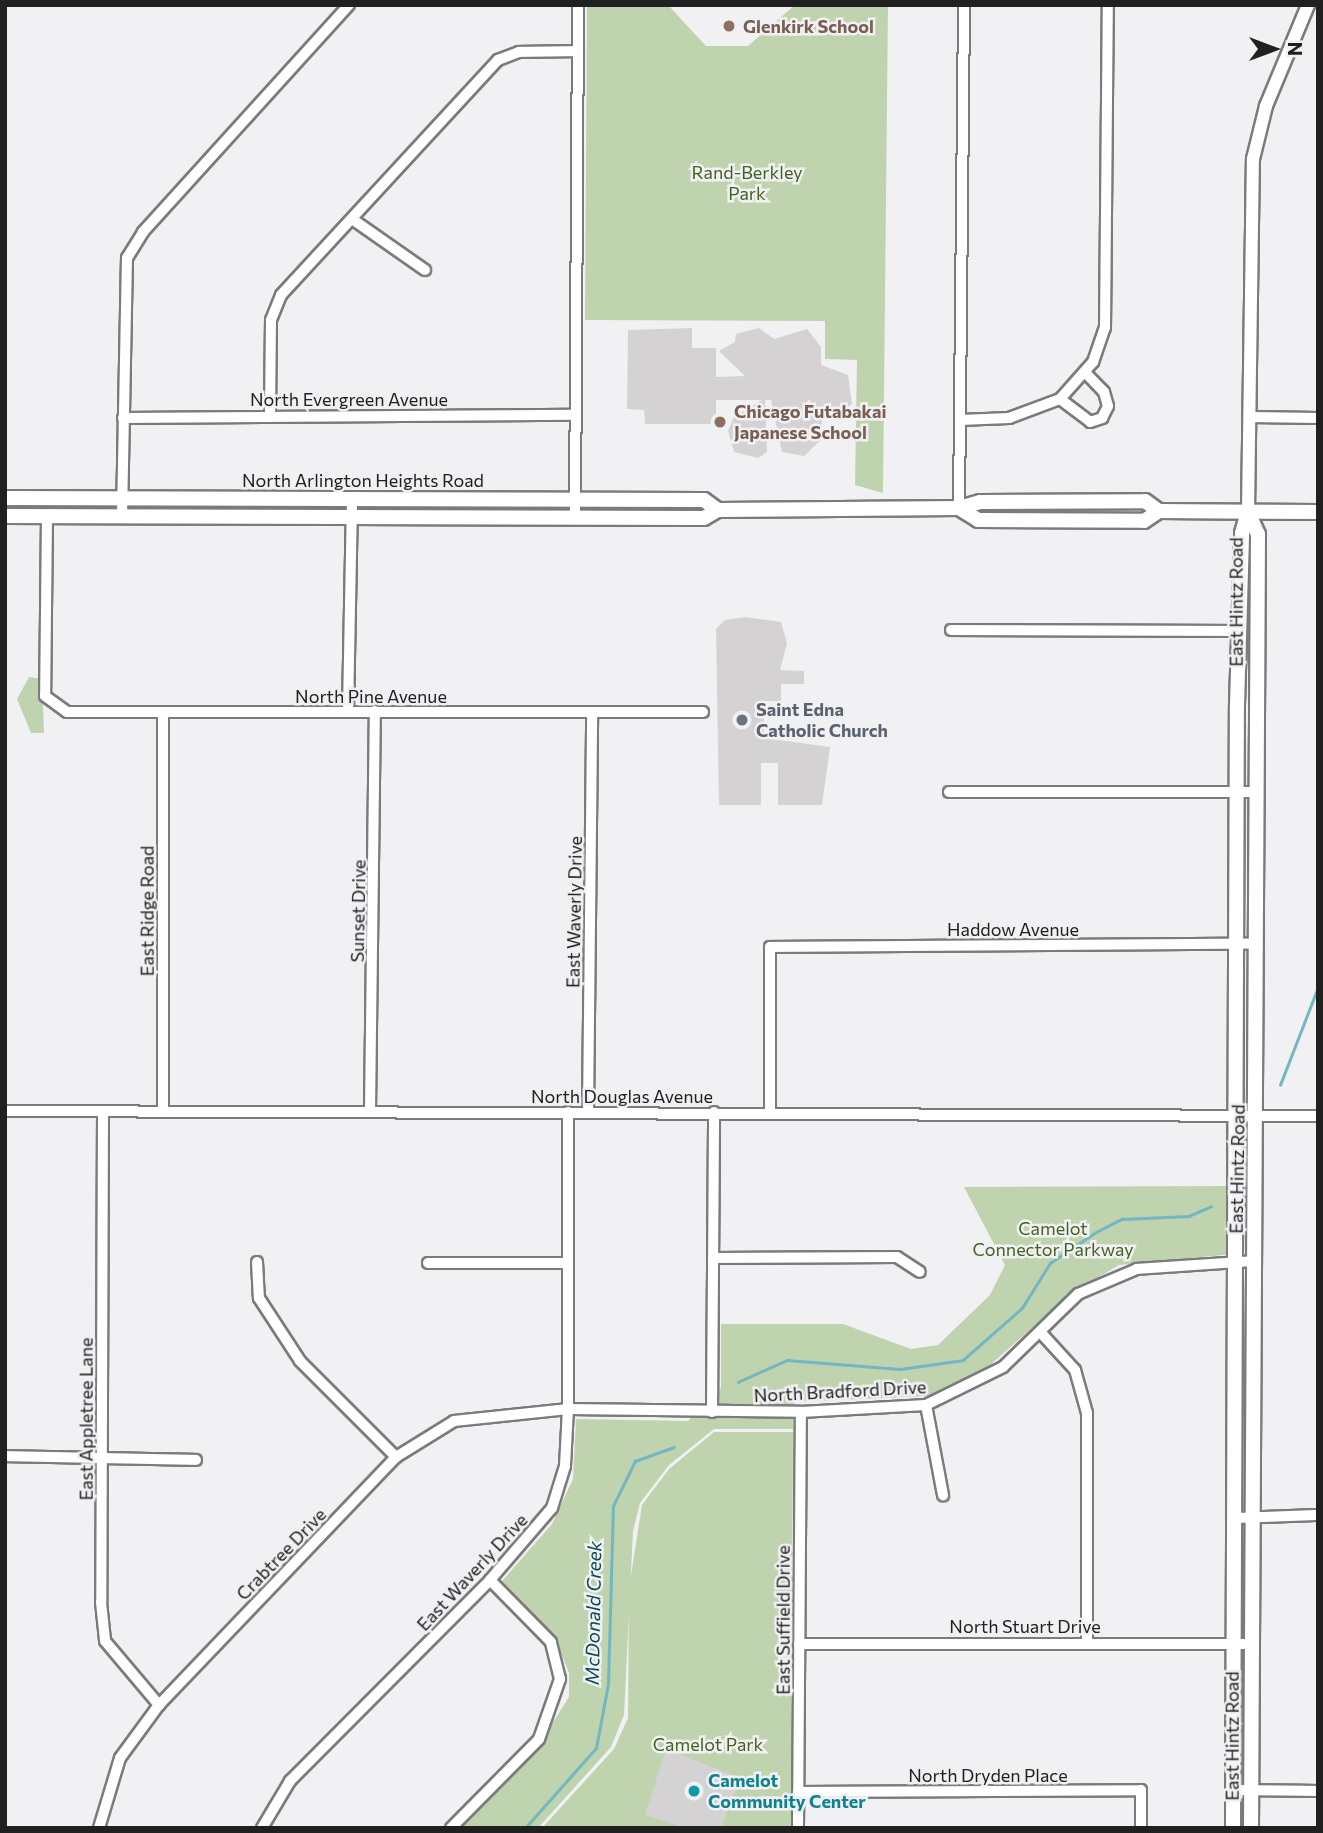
<!DOCTYPE html>
<html>
<head>
<meta charset="utf-8">
<style>
	body { margin:0 }
	#map { position:relative; width:1323px; height:1833px; overflow:hidden; background:#f1f1f3; font-family:Commissioner,sans-serif }
	div>[style] { position:absolute }
	[style*='--x'] { left:calc(var(--x)*1px); top:calc(var(--y)*1px); width:calc(var(--w)*1px); rotate:calc(var(--a)*1deg) }
	.green>* { inset:0; background:#bfd3af }
	.stream>* { height:2.5px; margin:-1.25px; padding:0 1.25px; transform-origin:1.25px; border-radius:1.25px; background:#72b7c1 }
	.building>* { inset:0; background:#d4d2d3 }
	.roads { filter:drop-shadow(2px 0 #7b7b7d) drop-shadow(-2px 0 #7b7b7d) drop-shadow(0 2px #7b7b7d) drop-shadow(0 -2px #7b7b7d) }
	.minor>* { height:10px; margin:-5px; padding:0 5px; transform-origin:5px; border-radius:5px; background:#fff }
	.tertiary>* { height:12px; margin:-6px; padding:0 6px; transform-origin:6px; border-radius:6px; background:#fff }
	.secondary>* { height:14px; margin:-7px; padding:0 7px; transform-origin:7px; border-radius:7px; background:#fff }
	.dots>* { width:19px; height:19px; translate:-50% -50%; box-sizing:border-box; border:4px solid #f1f1f3; border-radius:50% }
	span { translate:-50% -50%; white-space:nowrap; text-align:center; line-height:1.15; -webkit-text-stroke:5px #f1f1f3; paint-order:stroke }
	.education-label { font-size:18px; color:#785e54; font-weight:700 }
	.left { translate:0 -50%; text-align:left }
	.park-label { font-size:18px; color:#42621f }
	.street-label { font-size:18px; color:#202021 }
	.worship-label { font-size:18px; color:#5b616d; font-weight:700 }
	.culture-label { font-size:18px; color:#0d838f; font-weight:700 }
	.water-label { font-size:19px; color:#094a52; font-style:italic }
	.frame { position:absolute; inset:0; border:7px solid #202021; pointer-events:none }
	.north { position:absolute; left:1239px; top:14px; width:70px; height:70px; -webkit-text-stroke:5px #f1f1f3; paint-order:stroke; rotate:90deg; font-size:19px; font-weight:700; line-height:28px; text-align:center; color:#202021 }
	.north::after { content:''; display:block; margin:auto; width:24px; height:32px; background:#202021; clip-path:polygon(50% 0,100% 100%,50% 72%,0 100%) }
</style>
</head>
<body>
<div id="map">
	<div class="green">
		<div style="clip-path:polygon(587px 5px,668px 5px,706px 46px,748px 46px,795px 5px,888px 5px,883px 493px,855px 485px,857px 360px,825px 359px,825px 321px,585px 320px)"></div>
		<div style="clip-path:polygon(29px 677px,42px 679px,44px 733px,31px 733px,17px 699px)"></div>
		<div style="clip-path:polygon(1234px 1186px,1233px 1254px,1119px 1265px,1069px 1295px,980px 1374px,929px 1396px,794px 1402px,793px 1429px,714px 1429px,669px 1465px,640px 1503px,633px 1531px,624px 1715px,611px 1747px,538px 1828px,459px 1828px,532px 1755px,569px 1697px,569px 1673px,556px 1640px,502px 1581px,552px 1524px,573px 1479px,576px 1419px,688px 1421px,721px 1388px,721px 1324px,843px 1324px,911px 1349px,938px 1345px,990px 1295px,1005px 1265px,964px 1187px)"></div>
		<div style="clip-path:polygon(714px 1432px,793px 1432px,791px 1828px,542px 1828px,614px 1749px,628px 1718px,629px 1588px,642px 1505px,669px 1469px)"></div>
	</div>
	<div class="stream">
		<div style="--x:1280;--y:1085;--w:105;--a:-68.8"></div>
		<div style="--x:738;--y:1382;--w:54;--a:-24.2"></div>
		<div style="--x:787;--y:1360;--w:113;--a:4.6"></div>
		<div style="--x:900;--y:1369;--w:64;--a:-8.1"></div>
		<div style="--x:963;--y:1360;--w:79;--a:-41.4"></div>
		<div style="--x:1022;--y:1308;--w:53;--a:-58.1"></div>
		<div style="--x:1050;--y:1263;--w:55;--a:-34"></div>
		<div style="--x:1096;--y:1232;--w:29;--a:-27"></div>
		<div style="--x:1122;--y:1219;--w:67;--a:-2.6"></div>
		<div style="--x:1189;--y:1216;--w:24;--a:-24"></div>
		<div style="--x:525;--y:1828;--w:107;--a:-48.4"></div>
		<div style="--x:596;--y:1748;--w:65;--a:-79.4"></div>
		<div style="--x:608;--y:1684;--w:178;--a:-88.4"></div>
		<div style="--x:613;--y:1506;--w:50;--a:-63.9"></div>
		<div style="--x:635;--y:1461;--w:41;--a:-19.7"></div>
	</div>
	<div class="building">
		<div style="clip-path:polygon(692px 328px,692px 348px,716px 348px,716px 377px,745px 376px,719px 351px,735px 342px,736px 334px,759px 328px,774px 339px,807px 329px,821px 347px,821px 365px,848px 375px,852px 404px,834px 420px,822px 420px,821px 440px,804px 456px,782px 452px,771px 400px,765px 400px,767px 452px,758px 458px,734px 452px,728px 431px,734px 417px,762px 400px,716px 400px,716px 424px,645px 424px,644px 410px,627px 409px,628px 330px)"></div>
		<div style="clip-path:polygon(745px 617px,781px 622px,787px 643px,780px 670px,804px 671px,804px 684px,781px 684px,781px 701px,764px 701px,764px 738px,830px 747px,822px 805px,778px 805px,778px 763px,761px 763px,761px 805px,719px 805px,716px 629px,725px 620px)"></div>
		<div style="clip-path:polygon(666px 1749px,740px 1778px,721px 1828px,686px 1828px,645px 1815px)"></div>
	</div>
	<div class="roads">
		<div class="minor">
			<div style="--x:352;--y:219;--w:89;--a:34.9"></div>
			<div style="--x:1060;--y:399;--w:38;--a:37"></div>
			<div style="--x:1090;--y:422;--w:13;--a:-18"></div>
			<div style="--x:1102;--y:418;--w:13;--a:-63"></div>
			<div style="--x:1108;--y:406;--w:15;--a:-106"></div>
			<div style="--x:1104;--y:392;--w:28;--a:-134"></div>
			<div style="--x:270;--y:415;--w:95;--a:-89.4"></div>
			<div style="--x:271;--y:320;--w:27;--a:-68"></div>
			<div style="--x:281;--y:295;--w:320;--a:-47.3"></div>
			<div style="--x:498;--y:60;--w:22;--a:-21"></div>
			<div style="--x:519;--y:52;--w:59;--a:-1"></div>
			<div style="--x:1251;--y:417;--w:67;--a:0.9"></div>
			<div style="--x:123;--y:418;--w:453;--a:-0.4"></div>
			<div style="--x:960;--y:420;--w:49;--a:-2.3"></div>
			<div style="--x:1009;--y:418;--w:54;--a:-20.4"></div>
			<div style="--x:1060;--y:399;--w:50;--a:-48.3"></div>
			<div style="--x:1093;--y:362;--w:36;--a:-71"></div>
			<div style="--x:1105;--y:328;--w:323;--a:-89.5"></div>
			<div style="--x:959;--y:508;--w:503;--a:-89.43"></div>
			<div style="--x:47;--y:516;--w:180;--a:90.6"></div>
			<div style="--x:45;--y:696;--w:27;--a:36"></div>
			<div style="--x:67;--y:712;--w:636;--a:0"></div>
			<div style="--x:122;--y:517;--w:259;--a:-88.9"></div>
			<div style="--x:127;--y:258;--w:31;--a:-58"></div>
			<div style="--x:143;--y:232;--w:307;--a:-47.8"></div>
			<div style="--x:575;--y:518;--w:513;--a:-89.66"></div>
			<div style="--x:951;--y:630;--w:288;--a:0.2"></div>
			<div style="--x:348;--y:710;--w:211;--a:-88.9"></div>
			<div style="--x:163;--y:712;--w:399;--a:90"></div>
			<div style="--x:949;--y:792;--w:307;--a:0"></div>
			<div style="--x:370;--y:1110;--w:399;--a:-89.3"></div>
			<div style="--x:770;--y:1110;--w:163;--a:-90"></div>
			<div style="--x:770;--y:947;--w:487;--a:-0.4"></div>
			<div style="--x:5;--y:1111;--w:1313;--a:0.22"></div>
			<div style="--x:588;--y:1112;--w:399;--a:-89.4"></div>
			<div style="--x:103;--y:1113;--w:489;--a:90.2"></div>
			<div style="--x:101;--y:1602;--w:39;--a:84"></div>
			<div style="--x:105;--y:1641;--w:84;--a:49.8"></div>
			<div style="--x:713;--y:1258;--w:184;--a:-0.3"></div>
			<div style="--x:897;--y:1257;--w:27;--a:33"></div>
			<div style="--x:257;--y:1262;--w:36;--a:87"></div>
			<div style="--x:259;--y:1298;--w:75;--a:56.9"></div>
			<div style="--x:300;--y:1361;--w:136;--a:45"></div>
			<div style="--x:428;--y:1263;--w:136;--a:0"></div>
			<div style="--x:1042;--y:1334;--w:49;--a:47.5"></div>
			<div style="--x:1075;--y:1370;--w:45;--a:74.4"></div>
			<div style="--x:1087;--y:1413;--w:228;--a:90"></div>
			<div style="--x:926;--y:1405;--w:92;--a:79.3"></div>
			<div style="--x:712;--y:1412;--w:300;--a:-89.6"></div>
			<div style="--x:5;--y:1456;--w:191;--a:1.2"></div>
			<div style="--x:1235;--y:1518;--w:83;--a:-2.1"></div>
			<div style="--x:799;--y:1644;--w:452;--a:0"></div>
			<div style="--x:1233;--y:1790;--w:85;--a:0.7"></div>
			<div style="--x:798;--y:1792;--w:343;--a:-0.3"></div>
			<div style="--x:1141;--y:1790;--w:38;--a:90"></div>
			<div style="--x:99;--y:1828;--w:73;--a:-73.3"></div>
			<div style="--x:120;--y:1758;--w:66;--a:-53.7"></div>
			<div style="--x:159;--y:1705;--w:343;--a:-46.3"></div>
			<div style="--x:396;--y:1457;--w:68;--a:-31.8"></div>
			<div style="--x:454;--y:1421;--w:115;--a:-6"></div>
			<div style="--x:568;--y:1409;--w:233;--a:0.7"></div>
			<div style="--x:801;--y:1412;--w:125;--a:-3.2"></div>
			<div style="--x:926;--y:1405;--w:86;--a:-26.3"></div>
			<div style="--x:1003;--y:1367;--w:105;--a:-44.2"></div>
			<div style="--x:1078;--y:1294;--w:64;--a:-23"></div>
			<div style="--x:1137;--y:1269;--w:118;--a:-3.9"></div>
			<div style="--x:262;--y:1828;--w:55;--a:-59.2"></div>
			<div style="--x:290;--y:1781;--w:284;--a:-45.1"></div>
			<div style="--x:490;--y:1580;--w:95;--a:-49.3"></div>
			<div style="--x:552;--y:1508;--w:44;--a:-72.8"></div>
			<div style="--x:565;--y:1466;--w:57;--a:-87"></div>
			<div style="--x:568;--y:1409;--w:297;--a:-90"></div>
			<div style="--x:451;--y:1828;--w:125;--a:-45.3"></div>
			<div style="--x:539;--y:1739;--w:64;--a:-70.7"></div>
			<div style="--x:560;--y:1679;--w:38;--a:-104"></div>
			<div style="--x:551;--y:1642;--w:87;--a:-134.5"></div>
			<div style="--x:798;--y:1828;--w:416;--a:-89.6"></div>
		</div>
		<div class="tertiary">
			<div style="--x:1248;--y:512;--w:353;--a:-89.2"></div>
			<div style="--x:1253;--y:159;--w:55;--a:-76.2"></div>
			<div style="--x:1266;--y:106;--w:109;--a:-67.4"></div>
		</div>
		<div class="secondary">
			<div style="--x:5;--y:498;--w:699;--a:0.16"></div>
			<div style="--x:704;--y:500;--w:17;--a:36"></div>
			<div style="--x:959;--y:508;--w:22;--a:32"></div>
			<div style="--x:978;--y:520;--w:166;--a:0.3"></div>
			<div style="--x:1144;--y:521;--w:18;--a:-34"></div>
			<div style="--x:1248;--y:512;--w:24;--a:66"></div>
			<div style="--x:1258;--y:534;--w:1294;--a:90.31"></div>
			<div style="--x:5;--y:516;--w:699;--a:0.16"></div>
			<div style="--x:704;--y:518;--w:16;--a:-30"></div>
			<div style="--x:718;--y:510;--w:241;--a:-0.5"></div>
			<div style="--x:959;--y:508;--w:22;--a:-16"></div>
			<div style="--x:980;--y:502;--w:165;--a:-0.3"></div>
			<div style="--x:1145;--y:501;--w:17;--a:36"></div>
			<div style="--x:1159;--y:511;--w:159;--a:0.4"></div>
			<div style="--x:1233;--y:1828;--w:1123;--a:-89.8"></div>
			<div style="--x:1237;--y:705;--w:172;--a:-88.3"></div>
			<div style="--x:1242;--y:533;--w:22;--a:-74"></div>
		</div>
	</div>
	<div class="dots">
		<div style="left:729px;top:26px;background:#8d6e63"></div>
		<div style="left:720px;top:422px;background:#8d6e63"></div>
		<div style="left:742px;top:720px;background:#6b7280"></div>
		<div style="left:694px;top:1791px;background:#0f9aa8"></div>
	</div>
	<div class="education-label">
		<span class="left" style="left:743px;top:26px">Glenkirk School</span>
		<span class="left" style="left:734px;top:422px">Chicago Futabakai<br>Japanese School</span>
	</div>
	<div class="park-label">
		<span style="left:747px;top:183px">Rand-Berkley<br>Park</span>
		<span style="left:1053px;top:1239px">Camelot<br>Connector Parkway</span>
		<span style="left:708px;top:1744px">Camelot Park</span>
	</div>
	<div class="street-label">
		<span style="left:349px;top:399px">North Evergreen Avenue</span>
		<span style="left:363px;top:480px">North Arlington Heights Road</span>
		<span style="left:1236px;top:602px;rotate:-90deg">East Hintz Road</span>
		<span style="left:371px;top:696px">North Pine Avenue</span>
		<span style="left:147px;top:911px;rotate:-90deg">East Ridge Road</span>
		<span style="left:358px;top:911px;rotate:-89deg">Sunset Drive</span>
		<span style="left:574px;top:912px;rotate:-89deg">East Waverly Drive</span>
		<span style="left:1013px;top:929px">Haddow Avenue</span>
		<span style="left:622px;top:1096px">North Douglas Avenue</span>
		<span style="left:1237px;top:1169px;rotate:-89deg">East Hintz Road</span>
		<span style="left:840px;top:1391px;rotate:-3deg">North Bradford Drive</span>
		<span style="left:86px;top:1419px;rotate:-90deg">East Appletree Lane</span>
		<span style="left:281px;top:1554px;rotate:-46deg">Crabtree Drive</span>
		<span style="left:472px;top:1572px;rotate:-47deg">East Waverly Drive</span>
		<span style="left:783px;top:1620px;rotate:-90deg">East Suffield Drive</span>
		<span style="left:1025px;top:1626px">North Stuart Drive</span>
		<span style="left:1232px;top:1736px;rotate:-90deg">East Hintz Road</span>
		<span style="left:988px;top:1775px">North Dryden Place</span>
	</div>
	<div class="worship-label">
		<span class="left" style="left:756px;top:720px">Saint Edna<br>Catholic Church</span>
	</div>
	<div class="culture-label">
		<span class="left" style="left:708px;top:1791px">Camelot<br>Community Center</span>
	</div>
	<div class="water-label">
		<span style="left:593px;top:1613px;rotate:-89deg">McDonald Creek</span>
	</div>
	<div class="frame"></div>
	<div class="north">N</div>
</div>
</body>
</html>
